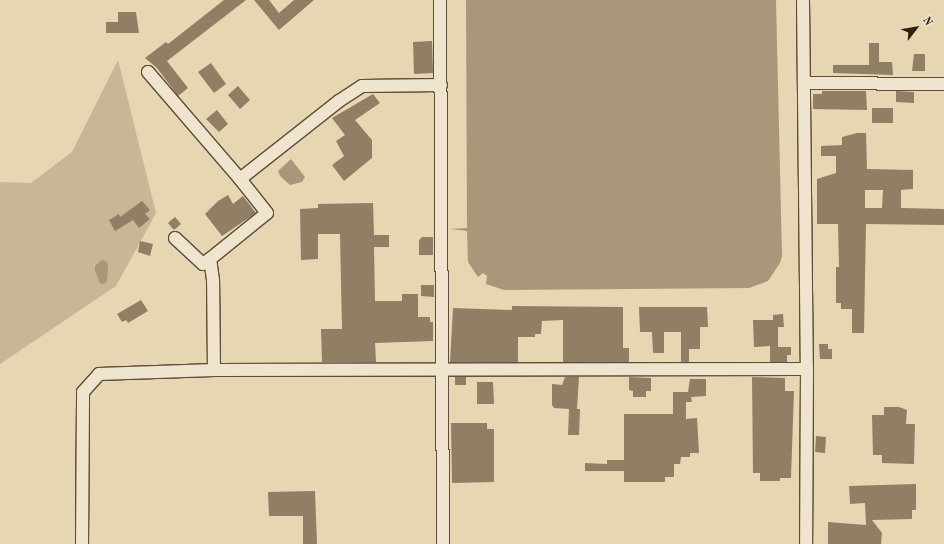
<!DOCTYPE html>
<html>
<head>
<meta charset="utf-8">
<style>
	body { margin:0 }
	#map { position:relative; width:944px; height:544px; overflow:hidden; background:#e6d6b2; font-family:"Old Standard TT",serif }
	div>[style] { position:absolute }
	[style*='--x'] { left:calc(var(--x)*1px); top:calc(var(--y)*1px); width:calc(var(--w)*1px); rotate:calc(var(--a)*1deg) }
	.green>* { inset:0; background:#c7b797 }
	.water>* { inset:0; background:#a9977b }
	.building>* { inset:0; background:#907e65 }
	.roads { filter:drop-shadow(1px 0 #5f4c39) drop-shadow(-1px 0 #5f4c39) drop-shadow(0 1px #5f4c39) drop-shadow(0 -1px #5f4c39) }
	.street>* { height:12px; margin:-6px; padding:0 6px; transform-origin:6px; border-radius:6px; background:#efe4cd }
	span { translate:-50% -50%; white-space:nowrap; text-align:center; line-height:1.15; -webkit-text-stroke:4px #efe4cd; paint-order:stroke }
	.north { position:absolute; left:896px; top:8px; width:40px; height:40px; -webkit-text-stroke:3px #efe4cd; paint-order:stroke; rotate:59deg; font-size:11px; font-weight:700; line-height:16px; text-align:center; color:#321e11 }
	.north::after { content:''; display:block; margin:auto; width:14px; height:18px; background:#321e11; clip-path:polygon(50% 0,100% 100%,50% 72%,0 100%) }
</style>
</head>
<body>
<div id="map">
	<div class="green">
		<div style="clip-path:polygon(118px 60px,156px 213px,116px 286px,0 364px,0 182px,31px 183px,72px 152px)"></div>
	</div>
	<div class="water">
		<div style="clip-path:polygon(466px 0,776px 0,782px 256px,780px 263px,768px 281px,749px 288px,504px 290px,486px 284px,487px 276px,483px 273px,478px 277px,468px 262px,467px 231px,450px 229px,467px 228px)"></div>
		<div style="clip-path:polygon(291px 159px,305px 177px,302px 182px,290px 185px,280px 176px,278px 171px)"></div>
		<div style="clip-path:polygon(102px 260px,107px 262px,108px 266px,107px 281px,104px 284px,100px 283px,95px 271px,95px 266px)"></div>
	</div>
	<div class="building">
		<div style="clip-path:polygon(224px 0,246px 0,167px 61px,188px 88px,178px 96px,157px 68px,145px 58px,166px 42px,168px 44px)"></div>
		<div style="clip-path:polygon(254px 0,269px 0,279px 13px,294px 0,314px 0,279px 30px)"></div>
		<div style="clip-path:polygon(118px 12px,136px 12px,139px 33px,106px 33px,106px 22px,118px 22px)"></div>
		<div style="clip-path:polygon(432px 41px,433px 73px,414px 74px,413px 42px)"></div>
		<div style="clip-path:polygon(869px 43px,879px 43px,879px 62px,892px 62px,893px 75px,833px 73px,833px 65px,869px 65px)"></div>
		<div style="clip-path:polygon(914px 54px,925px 54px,925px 71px,912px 71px)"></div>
		<div style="clip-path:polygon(211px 63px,226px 84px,214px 93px,198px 72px)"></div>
		<div style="clip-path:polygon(238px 86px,250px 100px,240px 109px,228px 95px)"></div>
		<div style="clip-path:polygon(822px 91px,866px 91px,867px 110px,813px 109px,813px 94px,822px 94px)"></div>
		<div style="clip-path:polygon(896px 91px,914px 92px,914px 103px,896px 102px)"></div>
		<div style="clip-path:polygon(373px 94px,380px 103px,355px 120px,372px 140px,372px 158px,344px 181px,332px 165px,344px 156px,336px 141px,345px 135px,332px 118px)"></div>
		<div style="clip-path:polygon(872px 108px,893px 108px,893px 123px,872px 123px)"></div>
		<div style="clip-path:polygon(217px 110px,228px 124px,219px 132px,206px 119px)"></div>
		<div style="clip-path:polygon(evenodd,857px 133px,866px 133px,867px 169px,913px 170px,913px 189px,901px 190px,901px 208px,944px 209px,944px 225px,866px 224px,864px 333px,852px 333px,852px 309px,841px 309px,841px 303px,836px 303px,836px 267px,839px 267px,838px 224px,817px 224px,817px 179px,836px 173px,836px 156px,821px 156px,821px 146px,842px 145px,842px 137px,857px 133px,865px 190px,883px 190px,882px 208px,865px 208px,865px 190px)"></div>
		<div style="clip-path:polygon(228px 195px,233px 204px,243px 196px,256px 213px,222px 236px,205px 214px,218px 201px)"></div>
		<div style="clip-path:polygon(142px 201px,150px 210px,145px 214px,150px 219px,139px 228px,133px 220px,115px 231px,109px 220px,119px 214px,120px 217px)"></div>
		<div style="clip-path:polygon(373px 203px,374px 235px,389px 235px,389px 247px,374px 247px,375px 301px,402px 301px,402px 294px,418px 294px,418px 317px,430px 317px,430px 322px,433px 322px,433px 341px,375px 343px,376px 362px,322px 362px,321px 329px,342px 329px,340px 234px,318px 234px,318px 259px,301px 260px,300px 209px,318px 208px,318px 204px)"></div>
		<div style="clip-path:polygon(175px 217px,181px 224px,174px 230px,168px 223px)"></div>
		<div style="clip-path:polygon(422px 237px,433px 237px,433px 255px,419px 255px,419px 240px)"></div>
		<div style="clip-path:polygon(140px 241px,153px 244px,150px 256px,138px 252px)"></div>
		<div style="clip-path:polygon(421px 285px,434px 285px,434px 297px,421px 296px)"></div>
		<div style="clip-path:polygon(141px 300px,148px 311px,128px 323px,126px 320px,122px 322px,117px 314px)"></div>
		<div style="clip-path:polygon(512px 306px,623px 307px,623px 348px,629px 348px,629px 362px,563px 362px,563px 320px,542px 321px,541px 334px,535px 334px,535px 337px,518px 337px,518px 362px,450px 362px,453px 308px,512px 310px)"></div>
		<div style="clip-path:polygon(639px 307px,707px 307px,708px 327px,700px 327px,700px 349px,689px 349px,689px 362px,681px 362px,681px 332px,664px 332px,664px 353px,653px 353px,652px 332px,640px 332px)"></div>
		<div style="clip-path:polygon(783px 314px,784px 327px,778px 327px,778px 347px,791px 347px,791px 355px,787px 355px,787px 362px,770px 362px,770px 346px,754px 347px,753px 320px,773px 320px,773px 315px)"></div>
		<div style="clip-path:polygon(819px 344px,828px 344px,828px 349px,832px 349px,832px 359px,820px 359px)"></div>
		<div style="clip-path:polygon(455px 377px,466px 377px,466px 385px,455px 385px)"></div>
		<div style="clip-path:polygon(565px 377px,579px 377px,577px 409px,580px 409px,579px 435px,568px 435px,569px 409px,554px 408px,552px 405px,552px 384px,562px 385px)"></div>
		<div style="clip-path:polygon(629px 377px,651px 378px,651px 391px,646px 391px,646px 397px,633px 397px,633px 391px,629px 390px)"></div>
		<div style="clip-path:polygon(752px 377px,785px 378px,785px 391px,794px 391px,791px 478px,780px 478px,780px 481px,760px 481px,760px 473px,753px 473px)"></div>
		<div style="clip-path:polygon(690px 379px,706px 379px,706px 396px,691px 397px,692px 402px,686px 402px,686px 419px,697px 418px,699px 453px,690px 453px,690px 457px,681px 457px,680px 464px,674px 464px,674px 477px,665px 477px,665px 482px,624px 482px,624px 471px,585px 471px,585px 463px,607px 464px,607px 460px,624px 460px,624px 414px,673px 414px,673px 392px,688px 392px)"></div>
		<div style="clip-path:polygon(477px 382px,493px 382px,494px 404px,477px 404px)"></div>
		<div style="clip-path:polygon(884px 407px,899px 407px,907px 410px,906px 424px,915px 424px,914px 464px,882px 463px,882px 455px,873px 455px,872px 415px,884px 415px)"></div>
		<div style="clip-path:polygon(451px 423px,487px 423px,487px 429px,494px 429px,494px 482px,452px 483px)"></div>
		<div style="clip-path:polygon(816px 436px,826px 437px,825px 453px,815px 452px)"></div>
		<div style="clip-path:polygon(916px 484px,916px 510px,912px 510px,912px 519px,872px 520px,882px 533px,881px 544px,828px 544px,828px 522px,866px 525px,865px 503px,850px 504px,849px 486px)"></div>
		<div style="clip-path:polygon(315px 491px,317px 544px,303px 544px,303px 516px,269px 516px,268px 492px)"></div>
	</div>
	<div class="roads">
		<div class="street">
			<div style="--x:440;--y:0;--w:544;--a:89.68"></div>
			<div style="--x:803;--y:0;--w:369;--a:89.4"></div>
			<div style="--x:807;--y:369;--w:175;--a:90.3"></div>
			<div style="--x:148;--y:72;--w:141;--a:49.3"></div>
			<div style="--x:804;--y:83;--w:140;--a:0.4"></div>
			<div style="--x:175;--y:238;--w:38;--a:43"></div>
			<div style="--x:203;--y:264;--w:9;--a:-36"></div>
			<div style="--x:214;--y:370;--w:90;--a:-90.6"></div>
			<div style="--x:213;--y:280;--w:21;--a:-98"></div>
			<div style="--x:210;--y:259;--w:73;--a:-38.9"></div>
			<div style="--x:267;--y:213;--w:43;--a:-128.5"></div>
			<div style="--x:240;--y:179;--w:126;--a:-38.2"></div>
			<div style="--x:339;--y:101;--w:27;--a:-33"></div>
			<div style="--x:362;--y:86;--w:79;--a:-0.7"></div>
			<div style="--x:82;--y:544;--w:152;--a:-89.6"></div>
			<div style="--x:83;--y:392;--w:24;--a:-48"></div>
			<div style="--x:99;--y:374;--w:115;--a:-2"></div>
			<div style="--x:214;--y:370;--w:593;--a:-0.1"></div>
		</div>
	</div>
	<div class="north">N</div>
</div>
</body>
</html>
